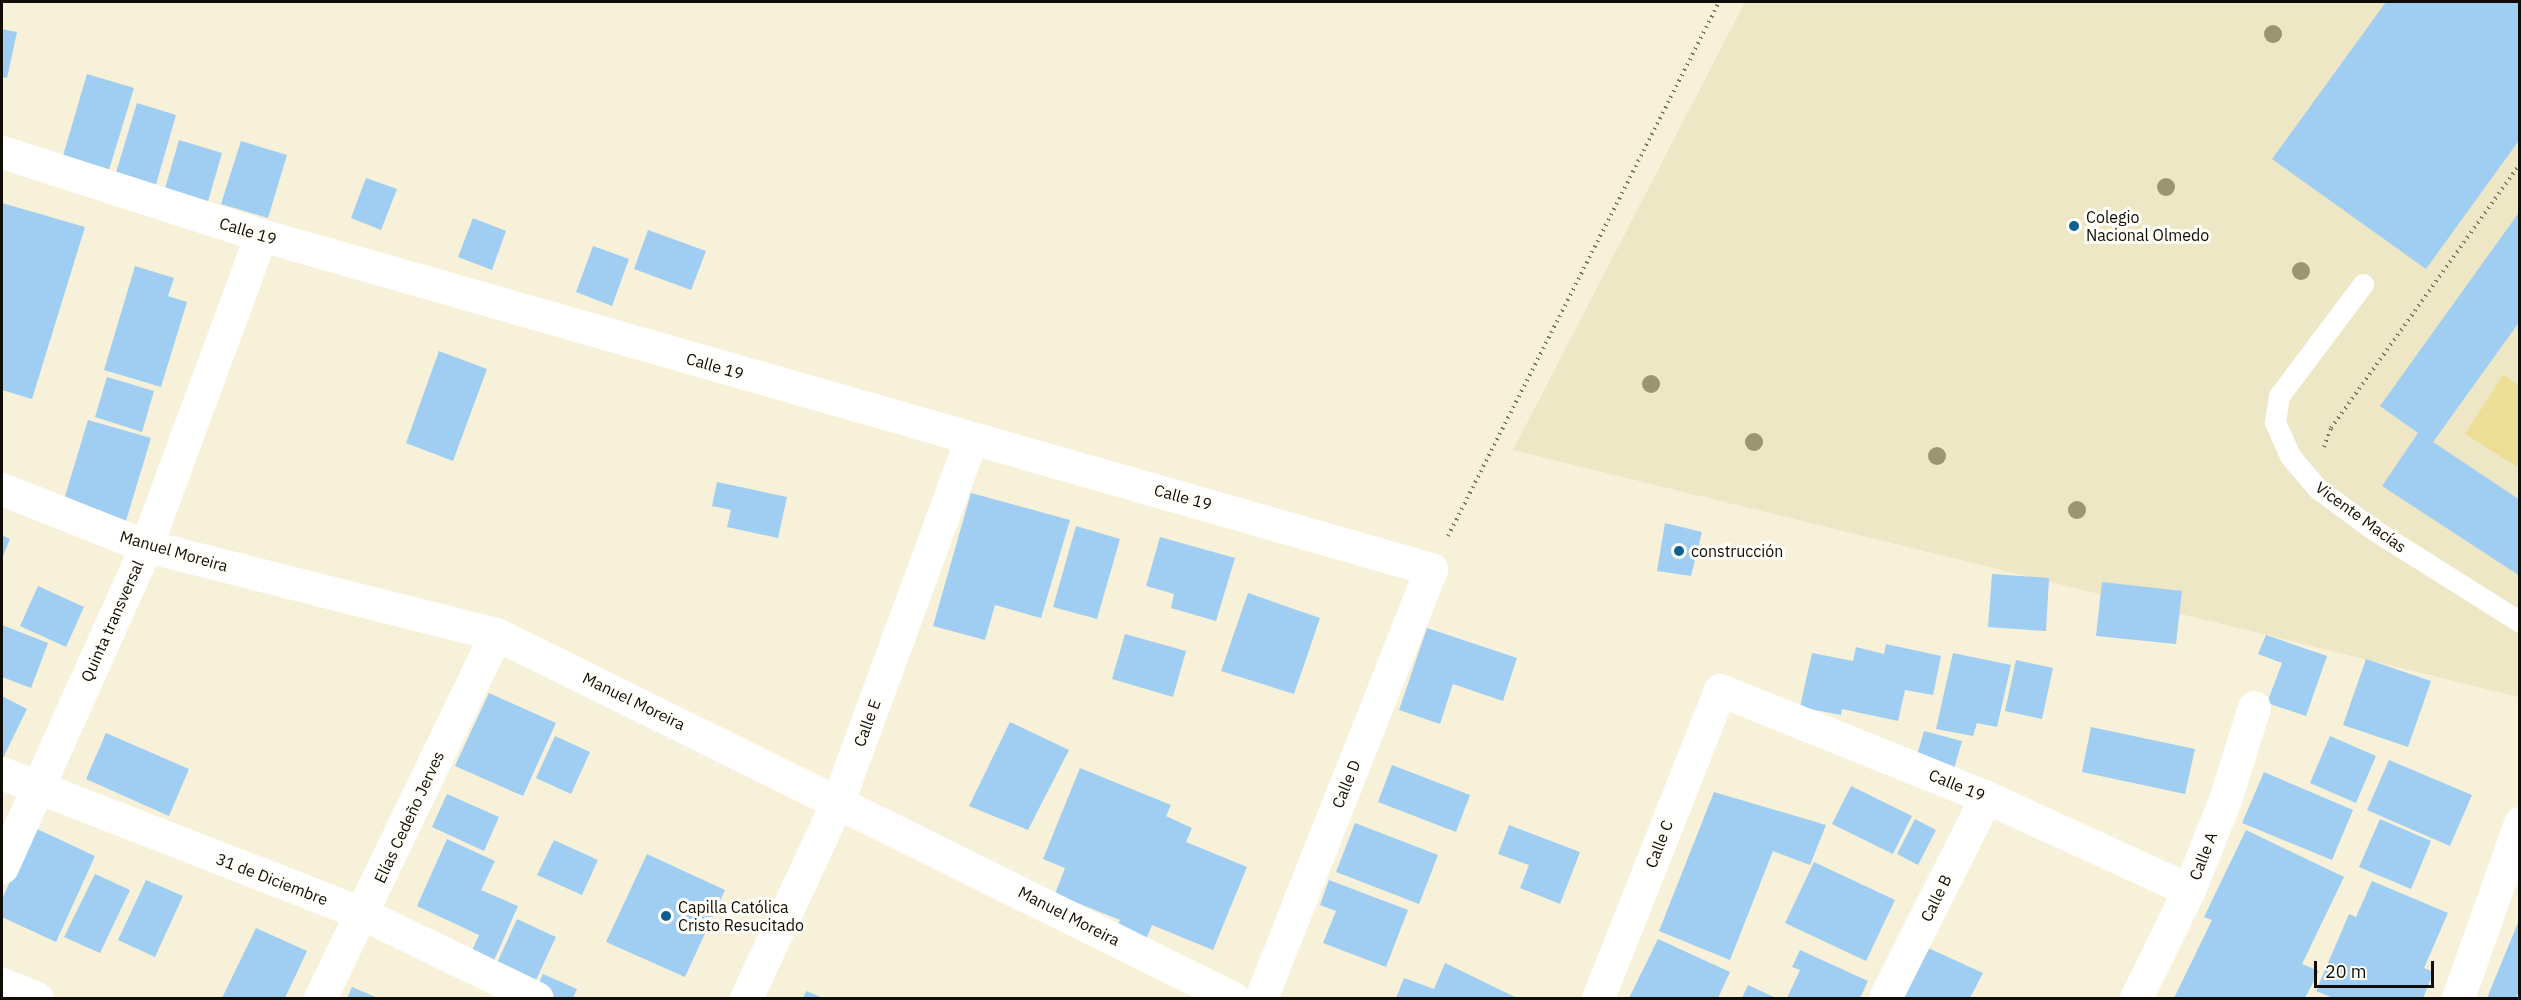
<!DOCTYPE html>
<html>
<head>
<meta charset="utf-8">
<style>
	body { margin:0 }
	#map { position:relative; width:2521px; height:1000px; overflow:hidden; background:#f6f1d8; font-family:"IBM Plex Sans",sans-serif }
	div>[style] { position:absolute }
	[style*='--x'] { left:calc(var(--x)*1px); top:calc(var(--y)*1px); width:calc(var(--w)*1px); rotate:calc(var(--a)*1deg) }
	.built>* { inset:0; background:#ede7c6 }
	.green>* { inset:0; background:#edde95 }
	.building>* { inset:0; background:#a0cef3 }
	.path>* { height:4px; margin-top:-2px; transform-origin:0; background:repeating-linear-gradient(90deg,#797666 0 1.5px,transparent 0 6px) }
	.lane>* { height:21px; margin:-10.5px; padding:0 10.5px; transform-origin:10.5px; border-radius:10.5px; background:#fff }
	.street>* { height:33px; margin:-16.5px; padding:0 16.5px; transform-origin:16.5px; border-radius:16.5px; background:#fff }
	.trees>* { width:18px; height:18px; margin:-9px; border-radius:50%; background:#9c9574 }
	.dots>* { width:16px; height:16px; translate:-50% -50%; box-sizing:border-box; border:3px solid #fffef9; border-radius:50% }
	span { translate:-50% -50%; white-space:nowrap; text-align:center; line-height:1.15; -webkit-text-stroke:6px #fffef9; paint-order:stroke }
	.poi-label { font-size:16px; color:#0f0d05 }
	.left { translate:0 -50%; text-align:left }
	.street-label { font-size:16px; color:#0f0d05 }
	.frame { position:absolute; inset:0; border:3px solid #0f0d05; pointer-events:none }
	.scale { position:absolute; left:2314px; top:961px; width:120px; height:27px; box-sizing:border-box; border:3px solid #0f0d05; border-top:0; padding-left:8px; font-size:18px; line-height:21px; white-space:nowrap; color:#0f0d05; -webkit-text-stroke:4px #fffef9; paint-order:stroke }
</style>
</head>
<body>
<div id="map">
	<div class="built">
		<div style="clip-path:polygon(1745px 2px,2519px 2px,2519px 697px,1513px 450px)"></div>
	</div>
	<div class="green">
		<div style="clip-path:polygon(2503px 375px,2519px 385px,2519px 468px,2465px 434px)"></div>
	</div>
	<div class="building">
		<div style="clip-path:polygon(2386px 2px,2520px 2px,2520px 139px,2426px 269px,2272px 159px)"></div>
		<div style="clip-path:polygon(2px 29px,17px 32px,7px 78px,2px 77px)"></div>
		<div style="clip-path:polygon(87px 74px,134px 88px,108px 173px,62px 159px)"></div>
		<div style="clip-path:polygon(137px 103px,176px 115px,155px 188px,115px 176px)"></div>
		<div style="clip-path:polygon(179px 140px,222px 153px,207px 205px,164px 192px)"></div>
		<div style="clip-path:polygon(241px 141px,287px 155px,268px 218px,221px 204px)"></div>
		<div style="clip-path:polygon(366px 178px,397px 189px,381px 230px,351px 218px)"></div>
		<div style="clip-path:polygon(2px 203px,85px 227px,32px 399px,2px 390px)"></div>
		<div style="clip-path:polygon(2520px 211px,2520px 321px,2433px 442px,2520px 500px,2520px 576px,2382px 486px,2418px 433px,2380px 406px)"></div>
		<div style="clip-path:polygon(473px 218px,506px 231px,492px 270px,458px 257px)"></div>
		<div style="clip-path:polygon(648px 230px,706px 251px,691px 290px,634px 269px)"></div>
		<div style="clip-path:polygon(593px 246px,629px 259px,612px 306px,576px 292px)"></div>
		<div style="clip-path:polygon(135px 266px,174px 278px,168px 296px,187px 302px,161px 387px,104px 370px)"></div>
		<div style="clip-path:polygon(439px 351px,487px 369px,453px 461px,406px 443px)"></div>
		<div style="clip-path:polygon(107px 377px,154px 391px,142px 432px,95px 417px)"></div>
		<div style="clip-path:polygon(88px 420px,151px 438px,122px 534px,59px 516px)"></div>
		<div style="clip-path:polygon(717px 482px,787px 497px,778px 538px,727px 527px,731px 510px,712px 506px)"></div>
		<div style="clip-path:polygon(971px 493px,1070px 520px,1041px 618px,995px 605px,985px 640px,933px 626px)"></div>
		<div style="clip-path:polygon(1665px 523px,1702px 532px,1691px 576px,1657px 571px)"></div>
		<div style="clip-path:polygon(1076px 526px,1120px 539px,1097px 619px,1053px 607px)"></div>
		<div style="clip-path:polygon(2px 535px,10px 539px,2px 559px)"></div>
		<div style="clip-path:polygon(1160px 537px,1235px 558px,1216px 621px,1171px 608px,1174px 594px,1146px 586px)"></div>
		<div style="clip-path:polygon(1992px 574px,2049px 578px,2046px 631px,1988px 627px)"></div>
		<div style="clip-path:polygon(2102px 582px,2182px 591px,2176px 644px,2096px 636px)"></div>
		<div style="clip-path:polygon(38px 586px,84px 607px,66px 647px,20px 626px)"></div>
		<div style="clip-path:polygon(1248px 593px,1320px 618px,1294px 694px,1221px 671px)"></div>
		<div style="clip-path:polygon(2px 625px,48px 643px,31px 688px,2px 677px)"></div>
		<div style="clip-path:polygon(1427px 628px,1517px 658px,1503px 701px,1453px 684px,1440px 724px,1399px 710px)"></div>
		<div style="clip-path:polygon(1125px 634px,1186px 651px,1173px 697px,1112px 679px)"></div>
		<div style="clip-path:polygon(2266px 635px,2327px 656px,2306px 716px,2267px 703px,2282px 663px,2258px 654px)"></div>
		<div style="clip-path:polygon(1886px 644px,1941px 656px,1933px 695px,1905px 690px,1898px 721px,1842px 709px,1841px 715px,1800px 707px,1812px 653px,1853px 661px,1856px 647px,1884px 654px)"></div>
		<div style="clip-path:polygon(1953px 653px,2011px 665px,1997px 727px,1977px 723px,1973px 736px,1936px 729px)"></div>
		<div style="clip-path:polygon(2366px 659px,2431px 681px,2408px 747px,2343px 725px)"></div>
		<div style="clip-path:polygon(2016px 660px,2053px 668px,2042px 719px,2005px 711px)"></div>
		<div style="clip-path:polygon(489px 693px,556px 723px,523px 796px,455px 766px)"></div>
		<div style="clip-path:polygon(2px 696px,27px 709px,2px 760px)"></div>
		<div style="clip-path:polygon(1010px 722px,1069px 750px,1028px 830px,969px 806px)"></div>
		<div style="clip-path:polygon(2091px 727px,2195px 749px,2185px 794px,2082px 772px)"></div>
		<div style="clip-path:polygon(1924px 731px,1962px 741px,1951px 780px,1913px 769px)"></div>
		<div style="clip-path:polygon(106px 733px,189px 769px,169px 816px,86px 779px)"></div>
		<div style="clip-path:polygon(555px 736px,590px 752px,571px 794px,536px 778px)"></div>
		<div style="clip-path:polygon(2330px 736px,2376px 756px,2356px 803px,2310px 783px)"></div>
		<div style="clip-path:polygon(2389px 760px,2472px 795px,2450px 846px,2367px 810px)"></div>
		<div style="clip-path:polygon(1392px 765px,1470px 795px,1456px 832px,1378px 802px)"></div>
		<div style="clip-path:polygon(1080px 768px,1171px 805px,1166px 816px,1192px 828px,1186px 842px,1247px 867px,1213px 950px,1152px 925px,1145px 942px,1115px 930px,1120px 920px,1055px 894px,1065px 868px,1043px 859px)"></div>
		<div style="clip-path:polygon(2264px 772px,2353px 810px,2332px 860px,2242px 823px)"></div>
		<div style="clip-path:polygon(1851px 786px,1912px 816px,1893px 854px,1832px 824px)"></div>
		<div style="clip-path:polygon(1714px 792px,1826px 825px,1810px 865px,1773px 851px,1730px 960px,1659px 931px)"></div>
		<div style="clip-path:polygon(447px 794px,499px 817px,484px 851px,432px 827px)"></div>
		<div style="clip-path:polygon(1915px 819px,1936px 830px,1918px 865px,1897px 854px)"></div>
		<div style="clip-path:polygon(2380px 819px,2431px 841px,2411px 889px,2359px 867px)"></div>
		<div style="clip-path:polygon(1355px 823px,1438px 855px,1419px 904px,1336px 872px)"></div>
		<div style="clip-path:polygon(1509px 825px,1580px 852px,1560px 904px,1520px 888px,1529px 865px,1498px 854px)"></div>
		<div style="clip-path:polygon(35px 828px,95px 856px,56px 942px,2px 917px,2px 899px)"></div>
		<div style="clip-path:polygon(2246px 830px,2344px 877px,2302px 964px,2319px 971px,2305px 998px,2174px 998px,2212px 920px,2204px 917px)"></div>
		<div style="clip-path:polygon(447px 839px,495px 861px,481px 890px,518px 906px,488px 974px,466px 964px,479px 935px,417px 906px)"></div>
		<div style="clip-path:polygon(554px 840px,598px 860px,582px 895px,537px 875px)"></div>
		<div style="clip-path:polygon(647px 854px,725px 890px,685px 977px,606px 942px)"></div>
		<div style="clip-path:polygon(1814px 862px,1895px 900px,1866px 961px,1785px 923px)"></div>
		<div style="clip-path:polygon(95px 874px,130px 890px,100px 953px,64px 937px)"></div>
		<div style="clip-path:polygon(146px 880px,183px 896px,155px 957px,118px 940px)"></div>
		<div style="clip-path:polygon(1329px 880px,1408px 910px,1386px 967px,1323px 943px,1336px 911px,1320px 905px)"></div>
		<div style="clip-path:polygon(2372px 881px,2448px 913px,2424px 968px,2434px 972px,2423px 998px,2333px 998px,2316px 991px,2349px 914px,2356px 917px)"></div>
		<div style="clip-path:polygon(2520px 918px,2520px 989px,2516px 998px,2487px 998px)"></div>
		<div style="clip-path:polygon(517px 919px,556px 937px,536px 980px,497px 963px)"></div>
		<div style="clip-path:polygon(256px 928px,307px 951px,285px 998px,222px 998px)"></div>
		<div style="clip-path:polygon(1658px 939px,1730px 972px,1718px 998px,1629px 998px)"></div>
		<div style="clip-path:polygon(1915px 942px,1983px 973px,1970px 998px,1888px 998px)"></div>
		<div style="clip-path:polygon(1800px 950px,1868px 981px,1860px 998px,1787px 998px,1800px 970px,1792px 967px)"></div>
		<div style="clip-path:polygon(1445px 963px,1517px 998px,1396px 998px,1404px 978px,1434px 989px)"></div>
		<div style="clip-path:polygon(543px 974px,577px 989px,573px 998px,532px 998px)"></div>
		<div style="clip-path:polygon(1748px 985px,1776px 998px,1742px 998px)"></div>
		<div style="clip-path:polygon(352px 987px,378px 998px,347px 998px)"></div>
		<div style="clip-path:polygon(806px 991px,823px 998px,803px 998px)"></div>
	</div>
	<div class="path">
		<div style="--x:2324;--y:447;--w:20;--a:-70"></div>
		<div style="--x:2331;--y:428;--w:325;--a:-54.4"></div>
		<div style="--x:1448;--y:536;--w:599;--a:-63.09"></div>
	</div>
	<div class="lane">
		<div style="--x:2363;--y:284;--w:140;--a:126.9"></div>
		<div style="--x:2279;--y:396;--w:26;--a:99"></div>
		<div style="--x:2275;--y:422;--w:37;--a:66"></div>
		<div style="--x:2290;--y:456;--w:42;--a:49.8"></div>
		<div style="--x:2317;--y:488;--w:67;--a:36.5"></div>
		<div style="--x:2371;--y:528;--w:176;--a:32.2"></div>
	</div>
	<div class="street">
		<div style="--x:2;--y:152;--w:272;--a:17.8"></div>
		<div style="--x:261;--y:235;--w:1217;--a:15.93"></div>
		<div style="--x:1431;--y:569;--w:461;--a:111.6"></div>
		<div style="--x:2;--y:489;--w:155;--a:21.6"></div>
		<div style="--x:146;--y:546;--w:361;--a:14.1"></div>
		<div style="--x:496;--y:634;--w:822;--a:26.28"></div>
		<div style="--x:2;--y:773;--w:388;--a:21.3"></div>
		<div style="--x:363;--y:914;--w:193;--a:25.8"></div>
		<div style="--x:2;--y:867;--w:352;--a:-65.8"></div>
		<div style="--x:146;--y:546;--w:332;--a:-69.7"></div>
		<div style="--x:2;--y:984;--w:37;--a:22"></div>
		<div style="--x:320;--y:998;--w:404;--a:-64.2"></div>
		<div style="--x:746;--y:998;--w:217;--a:-65"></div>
		<div style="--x:838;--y:801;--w:385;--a:-69.8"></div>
		<div style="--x:1598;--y:998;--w:331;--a:-68.4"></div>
		<div style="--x:1720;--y:690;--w:287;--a:21.9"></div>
		<div style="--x:1986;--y:797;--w:223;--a:24.6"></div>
		<div style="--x:1885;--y:998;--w:225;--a:-63.3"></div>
		<div style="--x:2136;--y:998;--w:120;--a:-63.9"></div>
		<div style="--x:2189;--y:890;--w:100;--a:-68.3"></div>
		<div style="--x:2226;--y:797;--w:94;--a:-72.7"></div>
		<div style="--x:2458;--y:998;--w:186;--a:-70.5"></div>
	</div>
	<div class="trees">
		<div style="left:2273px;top:34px"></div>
		<div style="left:2166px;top:187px"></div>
		<div style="left:2301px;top:271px"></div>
		<div style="left:1651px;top:384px"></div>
		<div style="left:1754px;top:442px"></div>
		<div style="left:1937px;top:456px"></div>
		<div style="left:2077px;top:510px"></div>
	</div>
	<div class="dots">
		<div style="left:2074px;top:226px;background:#0d5f91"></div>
		<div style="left:1679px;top:551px;background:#0d5f91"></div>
		<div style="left:666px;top:916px;background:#0d5f91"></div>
	</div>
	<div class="poi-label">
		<span class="left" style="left:2086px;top:226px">Colegio<br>Nacional Olmedo</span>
		<span class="left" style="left:1691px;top:551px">construcción</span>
		<span class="left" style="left:678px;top:916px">Capilla Católica<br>Cristo Resucitado</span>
	</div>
	<div class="street-label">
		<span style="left:248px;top:231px;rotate:17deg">Calle 19</span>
		<span style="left:715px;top:366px;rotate:16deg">Calle 19</span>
		<span style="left:1183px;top:497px;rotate:15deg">Calle 19</span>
		<span style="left:2361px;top:517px;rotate:36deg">Vicente Macías</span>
		<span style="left:174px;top:551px;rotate:16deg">Manuel Moreira</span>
		<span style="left:112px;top:621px;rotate:-66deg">Quinta transversal</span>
		<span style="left:634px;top:701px;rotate:26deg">Manuel Moreira</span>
		<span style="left:867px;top:723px;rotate:-70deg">Calle E</span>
		<span style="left:1346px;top:784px;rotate:-68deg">Calle D</span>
		<span style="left:1957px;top:785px;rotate:22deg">Calle 19</span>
		<span style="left:409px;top:817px;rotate:-65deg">Elías Cedeño Jerves</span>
		<span style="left:1659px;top:844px;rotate:-69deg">Calle C</span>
		<span style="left:2203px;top:856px;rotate:-69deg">Calle A</span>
		<span style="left:272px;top:879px;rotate:21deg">31 de Diciembre</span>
		<span style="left:1936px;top:898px;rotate:-64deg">Calle B</span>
		<span style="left:1069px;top:916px;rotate:27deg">Manuel Moreira</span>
	</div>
	<div class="frame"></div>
	<div class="scale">20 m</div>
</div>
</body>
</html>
